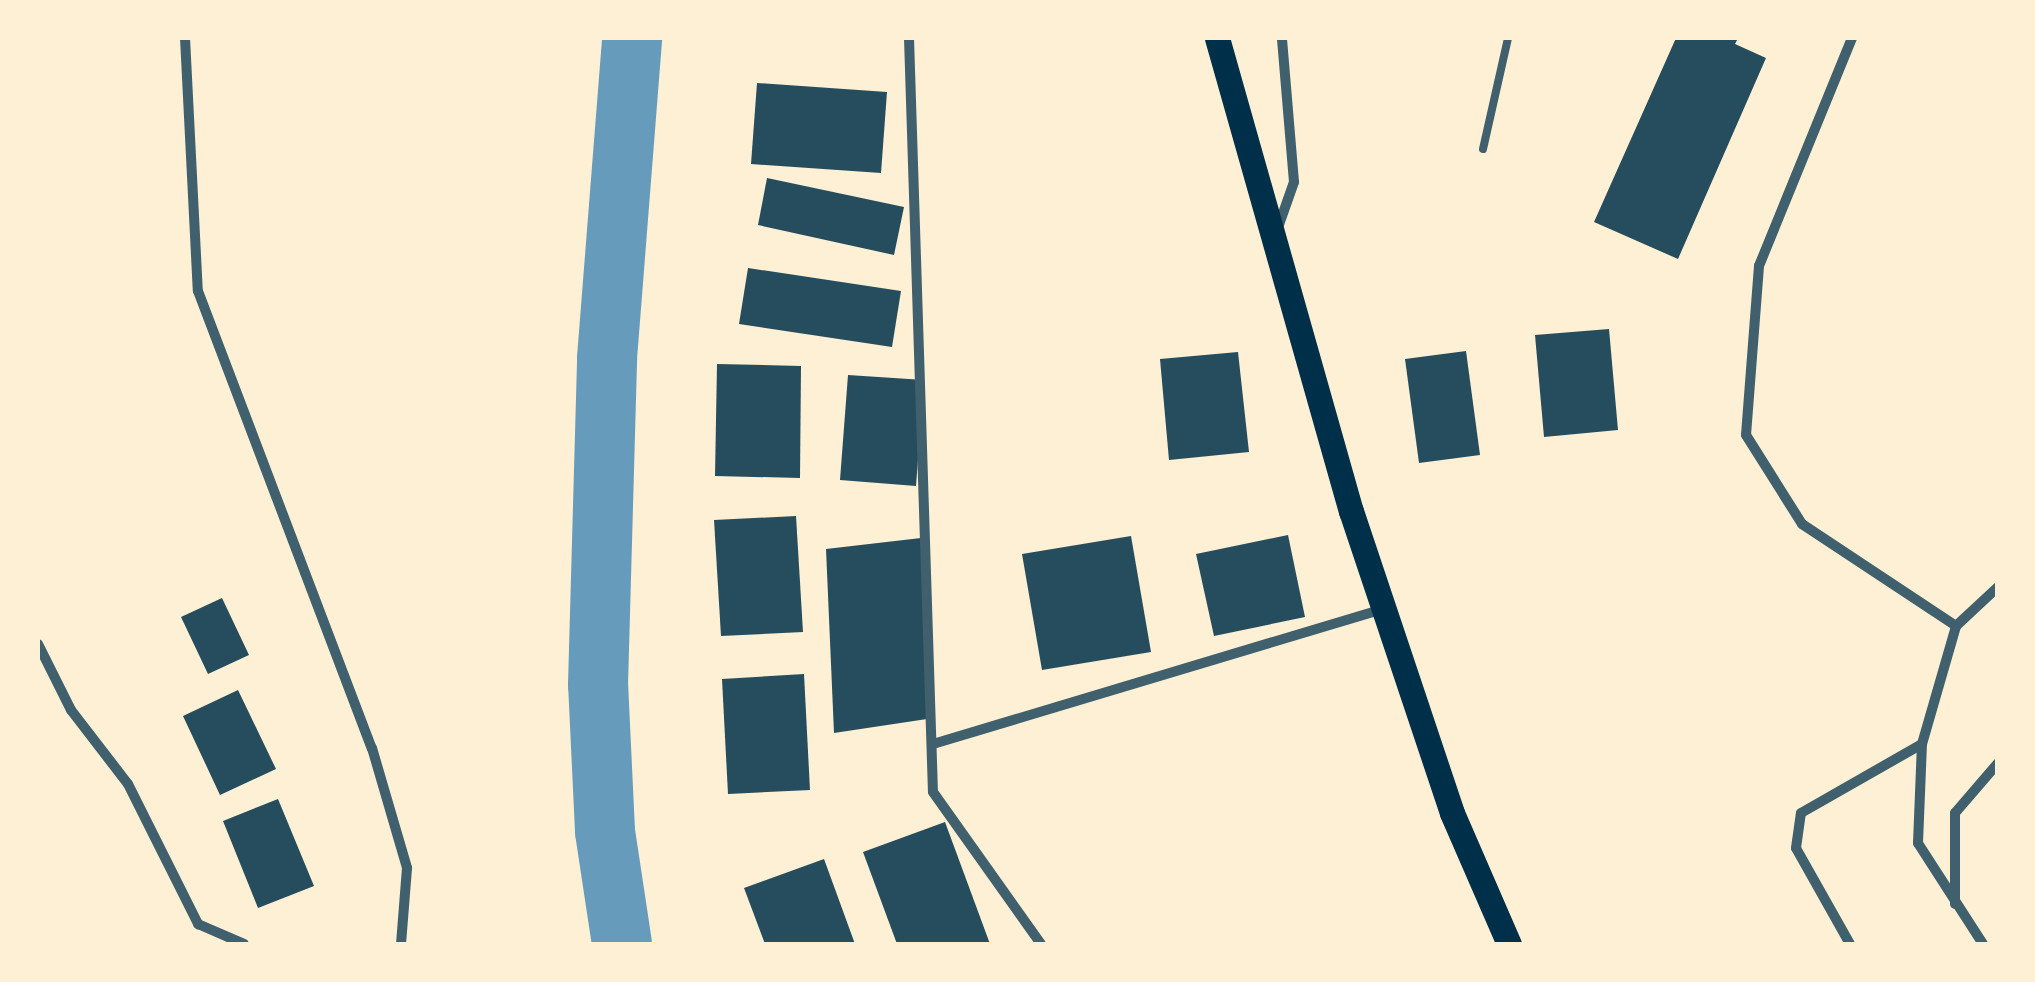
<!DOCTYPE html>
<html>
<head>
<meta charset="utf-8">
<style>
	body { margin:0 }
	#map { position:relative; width:2035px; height:982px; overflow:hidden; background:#fdf0d5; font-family:"Zilla Slab",serif }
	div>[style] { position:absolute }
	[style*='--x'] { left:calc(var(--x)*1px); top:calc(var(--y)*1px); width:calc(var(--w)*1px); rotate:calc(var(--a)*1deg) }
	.river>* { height:60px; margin:-30px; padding:0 30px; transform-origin:30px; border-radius:30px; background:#669bbc }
	.building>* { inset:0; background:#264d5e }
	.service>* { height:8px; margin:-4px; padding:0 4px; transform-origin:4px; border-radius:4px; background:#3f606c }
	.minor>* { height:10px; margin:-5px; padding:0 5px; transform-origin:5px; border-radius:5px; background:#3f606c }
	.primary>* { height:25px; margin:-12.5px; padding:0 12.5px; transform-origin:12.5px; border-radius:12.5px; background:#003049 }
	span { translate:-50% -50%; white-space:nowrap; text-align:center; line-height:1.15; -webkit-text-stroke:10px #fdf0d5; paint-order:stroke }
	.frame { position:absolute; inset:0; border:40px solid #fdf0d5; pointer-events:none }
</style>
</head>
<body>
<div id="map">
	<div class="river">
		<div style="--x:622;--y:944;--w:114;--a:-98.6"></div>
		<div style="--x:605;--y:831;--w:146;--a:-92.7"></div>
		<div style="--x:598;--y:685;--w:327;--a:-88.4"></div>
		<div style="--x:607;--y:358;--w:321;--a:-85.5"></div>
	</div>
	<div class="building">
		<div style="clip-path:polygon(1676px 38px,1738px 38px,1735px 44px,1766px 58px,1678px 259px,1594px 222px)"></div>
		<div style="clip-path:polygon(757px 83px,887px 92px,881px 173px,751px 164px)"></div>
		<div style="clip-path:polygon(767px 178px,904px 207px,894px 255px,758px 225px)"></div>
		<div style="clip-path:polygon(748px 268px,901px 291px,892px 347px,739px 324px)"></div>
		<div style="clip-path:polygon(1609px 329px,1618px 430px,1544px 437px,1535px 335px)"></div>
		<div style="clip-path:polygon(1466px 351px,1480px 455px,1419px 463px,1405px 359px)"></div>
		<div style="clip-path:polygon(1238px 352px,1249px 452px,1169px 460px,1160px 359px)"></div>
		<div style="clip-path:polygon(717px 364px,801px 366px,800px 478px,715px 476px)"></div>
		<div style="clip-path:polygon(848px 375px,924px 380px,916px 486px,840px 480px)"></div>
		<div style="clip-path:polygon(796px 516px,803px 632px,721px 636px,714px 520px)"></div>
		<div style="clip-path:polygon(1288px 535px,1305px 617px,1214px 636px,1196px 554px)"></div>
		<div style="clip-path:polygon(1131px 536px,1151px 652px,1042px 670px,1022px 554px)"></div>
		<div style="clip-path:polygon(921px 538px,927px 719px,834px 733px,826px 549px)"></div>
		<div style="clip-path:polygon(222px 598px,249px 655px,208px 674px,181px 617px)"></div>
		<div style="clip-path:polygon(804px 674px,810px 790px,728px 794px,722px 679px)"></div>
		<div style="clip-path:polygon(238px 690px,276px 769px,220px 795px,183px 716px)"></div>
		<div style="clip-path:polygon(278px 799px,314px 886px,258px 908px,223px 821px)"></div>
		<div style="clip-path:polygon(945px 822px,990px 944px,897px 944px,863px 852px)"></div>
		<div style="clip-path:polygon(824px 859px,855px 944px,765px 944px,744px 888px)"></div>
	</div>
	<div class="service">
		<div style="--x:1483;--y:149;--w:114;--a:-77.3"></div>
	</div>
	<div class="minor">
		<div style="--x:185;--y:38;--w:253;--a:87.1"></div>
		<div style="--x:198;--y:291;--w:489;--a:69.2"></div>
		<div style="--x:372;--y:748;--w:125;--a:73.7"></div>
		<div style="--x:407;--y:868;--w:76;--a:94.5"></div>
		<div style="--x:909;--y:38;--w:754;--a:88.18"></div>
		<div style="--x:933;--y:792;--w:186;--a:54.6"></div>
		<div style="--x:1852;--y:38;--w:246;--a:112.2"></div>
		<div style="--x:1759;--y:266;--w:169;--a:94.4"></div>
		<div style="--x:1746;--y:435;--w:105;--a:57.8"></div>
		<div style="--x:1802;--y:524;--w:185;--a:33.5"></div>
		<div style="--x:1275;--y:236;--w:57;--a:-70.6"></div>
		<div style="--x:1294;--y:182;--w:144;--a:-94.8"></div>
		<div style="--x:38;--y:644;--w:74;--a:63.4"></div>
		<div style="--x:71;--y:710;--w:93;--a:52.4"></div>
		<div style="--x:128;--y:784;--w:157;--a:63.4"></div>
		<div style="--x:198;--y:924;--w:50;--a:23.5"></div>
		<div style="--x:933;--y:744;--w:469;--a:-16.7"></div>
		<div style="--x:1955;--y:904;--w:91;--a:-90"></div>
		<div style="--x:1955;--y:813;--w:66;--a:-49.3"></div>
		<div style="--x:1850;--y:944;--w:110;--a:-119.4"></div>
		<div style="--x:1796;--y:848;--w:35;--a:-82"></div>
		<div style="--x:1801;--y:813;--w:139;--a:-29.7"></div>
		<div style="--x:1983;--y:944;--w:120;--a:-122.8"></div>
		<div style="--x:1918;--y:843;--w:99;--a:-87.7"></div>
		<div style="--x:1922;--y:744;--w:123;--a:-73.9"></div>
		<div style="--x:1956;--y:626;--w:57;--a:-42.9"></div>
	</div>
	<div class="primary">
		<div style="--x:1217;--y:38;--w:492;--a:74.2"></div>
		<div style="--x:1351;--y:511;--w:318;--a:71.5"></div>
		<div style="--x:1452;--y:813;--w:143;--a:66.5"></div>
	</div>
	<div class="frame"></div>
</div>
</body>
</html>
